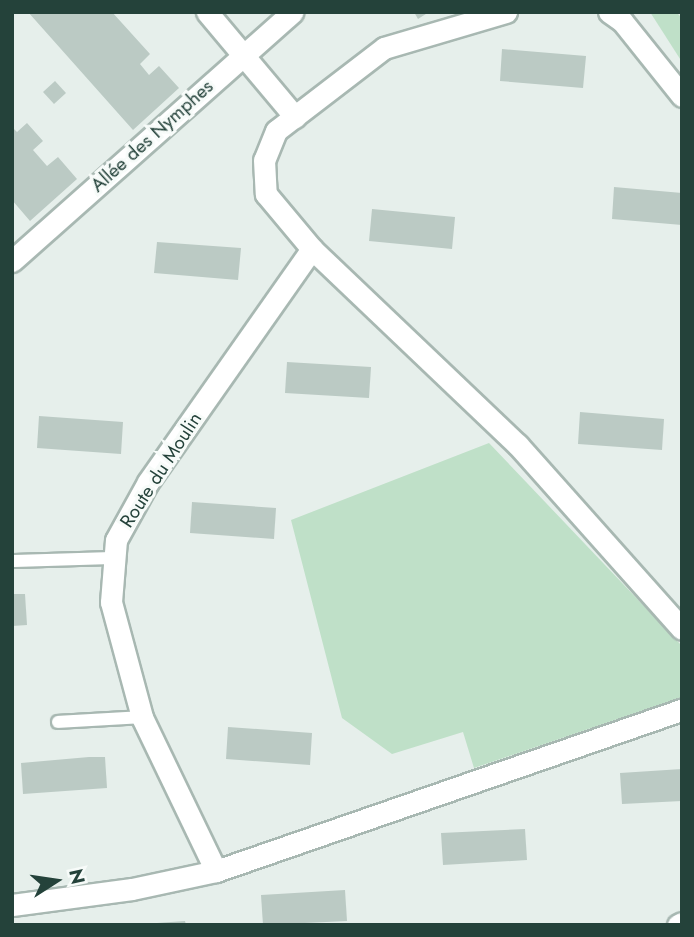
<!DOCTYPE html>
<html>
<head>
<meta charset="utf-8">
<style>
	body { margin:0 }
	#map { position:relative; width:694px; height:937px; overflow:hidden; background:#e6efeb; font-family:Jost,sans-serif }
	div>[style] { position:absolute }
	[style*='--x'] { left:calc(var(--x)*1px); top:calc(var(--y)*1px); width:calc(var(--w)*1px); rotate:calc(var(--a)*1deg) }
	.green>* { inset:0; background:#bfe0c8 }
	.building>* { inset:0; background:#bbcac4 }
	.roads { filter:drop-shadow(2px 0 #a8b8b2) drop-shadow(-2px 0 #a8b8b2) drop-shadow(0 2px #a8b8b2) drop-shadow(0 -2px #a8b8b2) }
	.lane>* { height:12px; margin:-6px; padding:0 6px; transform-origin:6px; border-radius:6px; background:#fff }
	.street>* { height:21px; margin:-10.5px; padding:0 10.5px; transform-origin:10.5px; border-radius:10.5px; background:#fff }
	span { translate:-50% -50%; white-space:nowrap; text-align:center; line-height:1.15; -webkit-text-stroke:6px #f7fbf9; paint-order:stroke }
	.street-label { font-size:19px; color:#24423a }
	.frame { position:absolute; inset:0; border:14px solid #24423a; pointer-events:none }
	.north { position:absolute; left:21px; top:846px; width:70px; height:70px; -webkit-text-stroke:5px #f7fbf9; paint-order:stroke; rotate:78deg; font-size:19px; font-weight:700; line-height:28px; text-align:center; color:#24423a }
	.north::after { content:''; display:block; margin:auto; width:24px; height:32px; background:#24423a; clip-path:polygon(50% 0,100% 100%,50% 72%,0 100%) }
</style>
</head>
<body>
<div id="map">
	<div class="green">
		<div style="clip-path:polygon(650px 12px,676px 12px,682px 18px,682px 62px)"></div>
		<div style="clip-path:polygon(489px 443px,682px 646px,682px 697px,474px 768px,463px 732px,392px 754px,342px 718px,291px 520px)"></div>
	</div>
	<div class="building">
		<div style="clip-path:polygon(28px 12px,112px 12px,150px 54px,140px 64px,149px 75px,159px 66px,179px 88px,133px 130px)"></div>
		<div style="clip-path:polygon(414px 12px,429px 12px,418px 19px)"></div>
		<div style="clip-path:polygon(502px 49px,586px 56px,583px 88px,500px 81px)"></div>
		<div style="clip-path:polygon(55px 81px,66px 93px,54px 104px,43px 92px)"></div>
		<div style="clip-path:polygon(27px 123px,43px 141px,33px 150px,47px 166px,58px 157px,77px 179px,30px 221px,12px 200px,12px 127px,17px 132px)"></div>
		<div style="clip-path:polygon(614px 187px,682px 193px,682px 225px,612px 219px)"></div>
		<div style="clip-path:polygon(372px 209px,455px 217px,452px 249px,369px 241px)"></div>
		<div style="clip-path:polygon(157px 242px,241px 248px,238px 280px,154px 273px)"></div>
		<div style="clip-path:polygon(287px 362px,371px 367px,369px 398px,285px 393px)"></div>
		<div style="clip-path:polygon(580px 412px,664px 419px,662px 450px,578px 444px)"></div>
		<div style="clip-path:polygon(39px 416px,123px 422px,121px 454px,37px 448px)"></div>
		<div style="clip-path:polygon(192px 502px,276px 508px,274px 539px,190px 533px)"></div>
		<div style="clip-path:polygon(12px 594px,25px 594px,27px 625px,12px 626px)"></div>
		<div style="clip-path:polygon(228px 727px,312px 733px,310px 765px,226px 759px)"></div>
		<div style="clip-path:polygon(89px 757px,105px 757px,107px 788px,23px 794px,21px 763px)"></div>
		<div style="clip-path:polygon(682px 769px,682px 801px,622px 804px,620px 773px)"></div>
		<div style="clip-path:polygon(525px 829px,527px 860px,443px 865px,441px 833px)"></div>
		<div style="clip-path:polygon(345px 890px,347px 921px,263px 925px,261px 895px)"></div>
		<div style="clip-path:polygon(185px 921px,186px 925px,157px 925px,157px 923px)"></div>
	</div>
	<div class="roads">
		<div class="lane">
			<div style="--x:12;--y:561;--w:102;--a:-1.7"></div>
			<div style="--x:58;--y:722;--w:84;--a:-3.4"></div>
		</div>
		<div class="street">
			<div style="--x:207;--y:12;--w:137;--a:50"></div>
			<div style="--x:506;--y:12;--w:127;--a:163.6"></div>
			<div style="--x:384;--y:48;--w:136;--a:142.5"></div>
			<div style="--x:276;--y:131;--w:31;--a:112"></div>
			<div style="--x:264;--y:160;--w:34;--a:87"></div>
			<div style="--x:266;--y:194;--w:72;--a:50.1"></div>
			<div style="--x:312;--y:249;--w:284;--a:43.6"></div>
			<div style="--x:518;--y:445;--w:246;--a:48.3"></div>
			<div style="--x:609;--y:12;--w:16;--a:35"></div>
			<div style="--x:622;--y:21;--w:96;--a:51.3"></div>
			<div style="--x:12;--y:261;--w:375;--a:-41.6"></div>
			<div style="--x:216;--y:871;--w:171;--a:-115.7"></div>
			<div style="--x:142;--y:717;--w:119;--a:-105.1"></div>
			<div style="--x:111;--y:602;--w:62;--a:-85.4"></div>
			<div style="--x:116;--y:540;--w:66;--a:-61.1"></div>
			<div style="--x:148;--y:482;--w:285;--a:-54.9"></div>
			<div style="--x:12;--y:905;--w:121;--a:-7.6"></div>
			<div style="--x:132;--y:889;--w:86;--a:-12.1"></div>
			<div style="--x:216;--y:871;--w:493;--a:-19.1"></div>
			<div style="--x:678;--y:925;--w:4;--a:-27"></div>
		</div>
	</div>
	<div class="street-label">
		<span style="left:152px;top:136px;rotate:-42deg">Allée des Nymphes</span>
		<span style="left:161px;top:470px;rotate:-57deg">Route du Moulin</span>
	</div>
	<div class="frame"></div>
	<div class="north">N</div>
</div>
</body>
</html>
